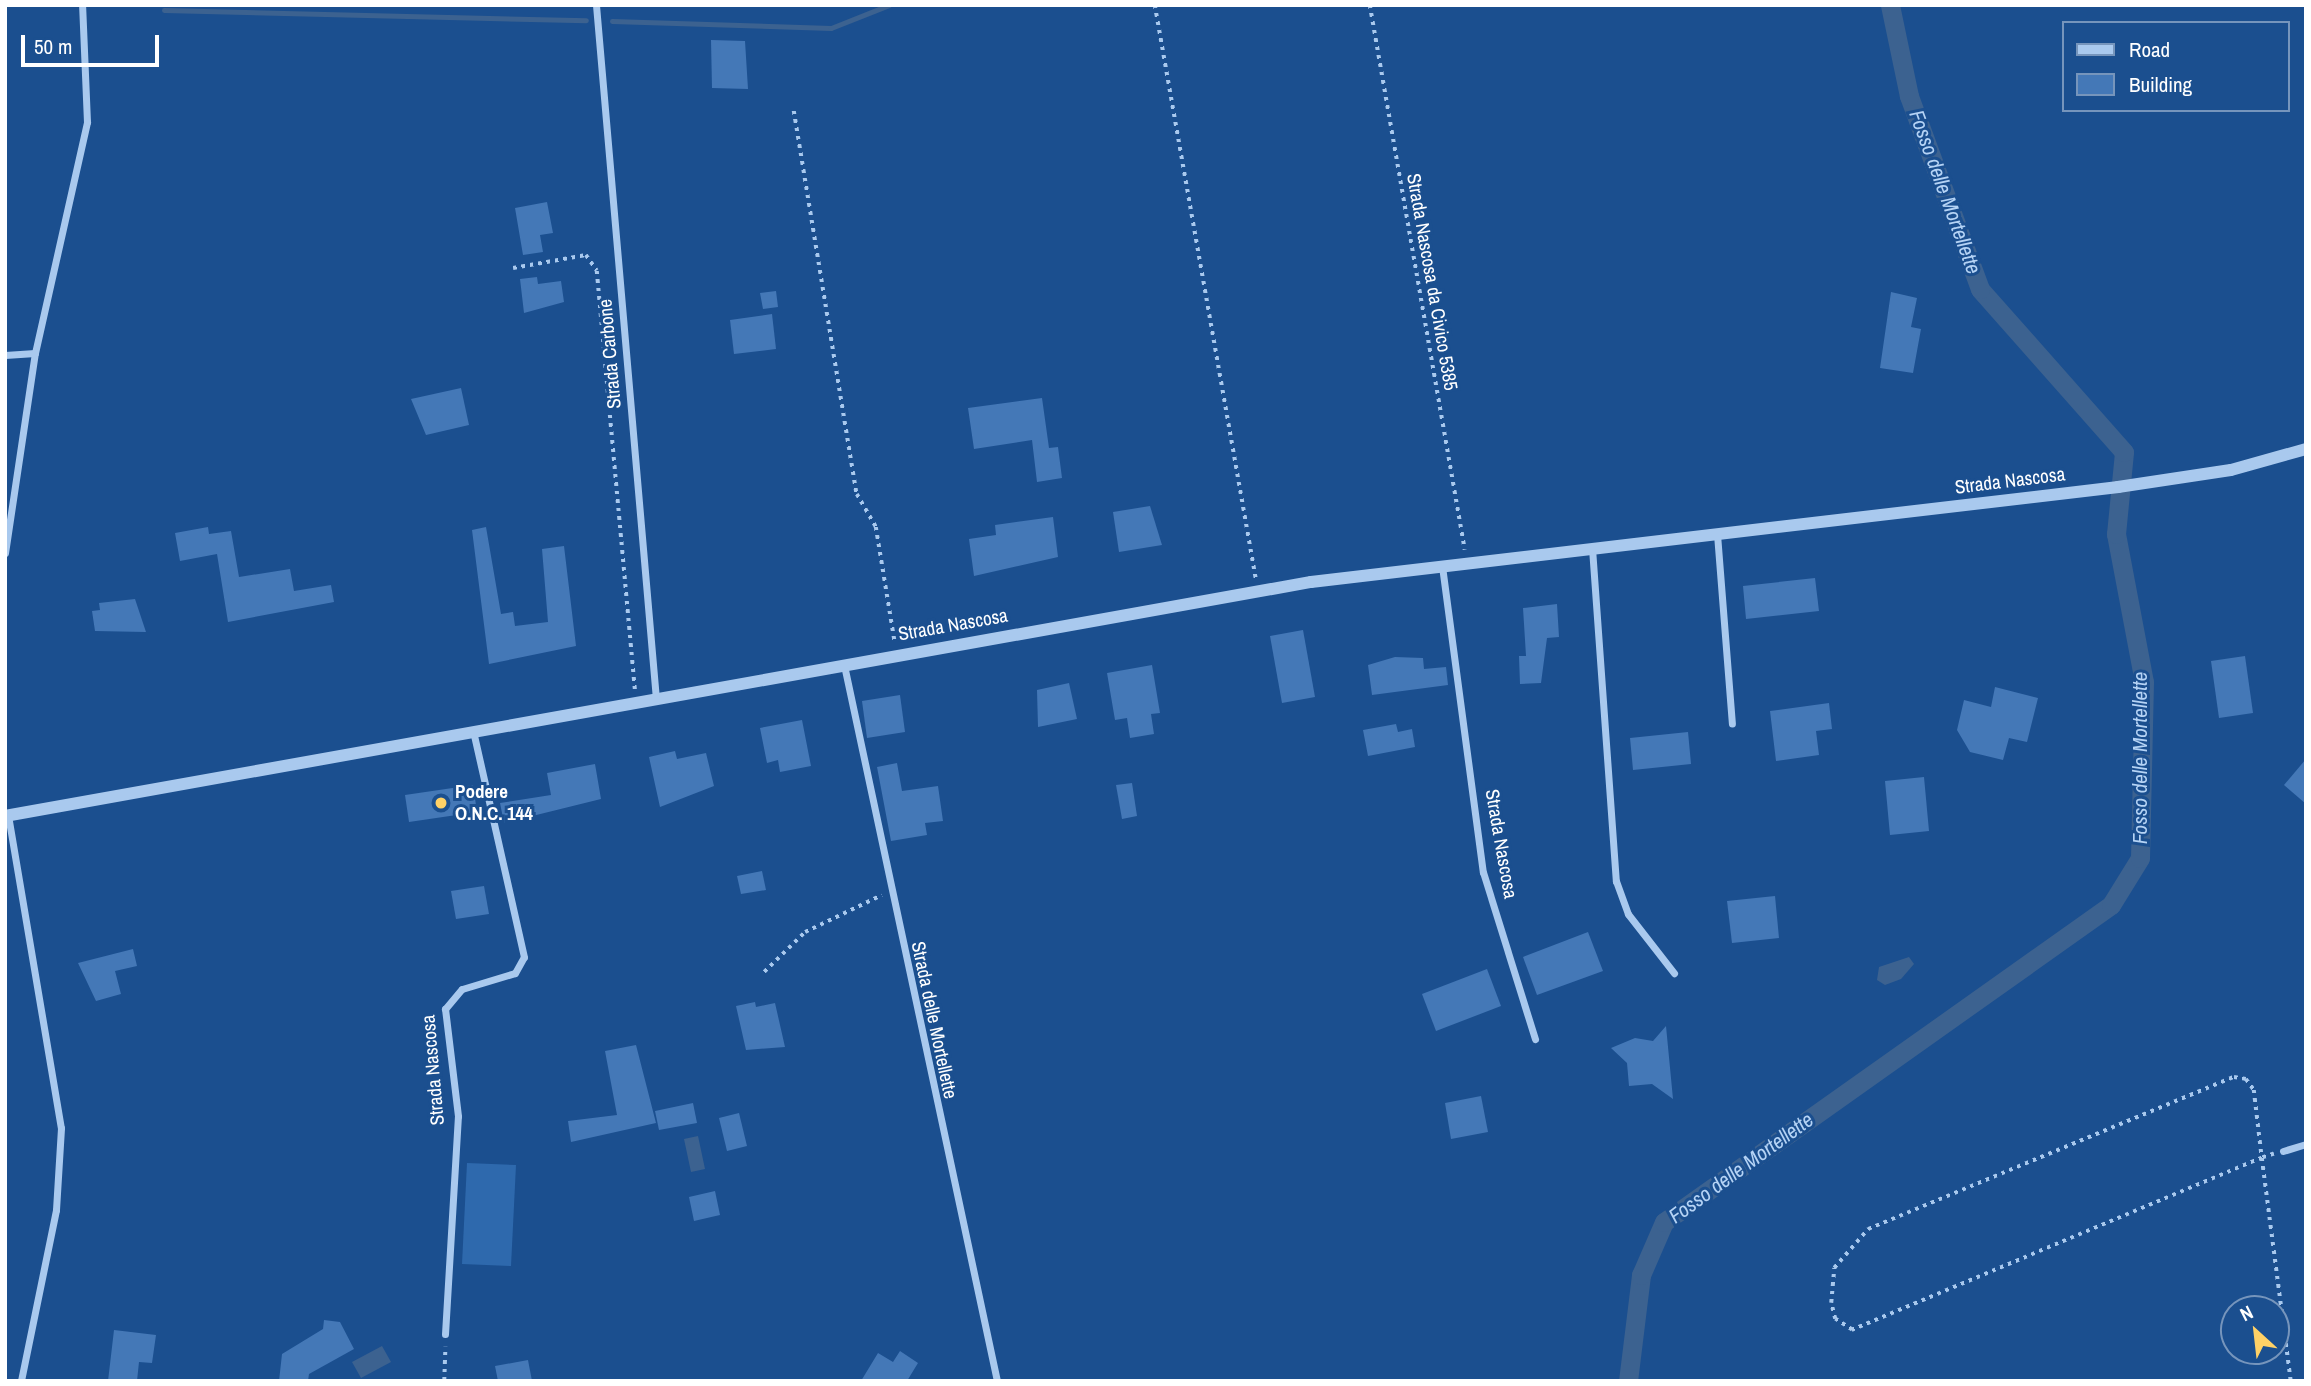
<!DOCTYPE html>
<html>
<head>
<meta charset="utf-8">
<style>
	body { margin:0 }
	#map { position:relative; width:2311px; height:1386px; overflow:hidden; background:#1b4f8f; font-family:"Archivo Narrow",sans-serif }
	div>[style] { position:absolute }
	[style*='--x'] { left:calc(var(--x)*1px); top:calc(var(--y)*1px); width:calc(var(--w)*1px); rotate:calc(var(--a)*1deg) }
	.green>* { inset:0; background:#2e69ad }
	.water>* { inset:0; background:#3c6290 }
	.stream>* { height:5px; margin:-2.5px; padding:0 2.5px; transform-origin:2.5px; border-radius:2.5px; background:#3c6290 }
	.canal>* { height:19px; margin:-9.5px; padding:0 9.5px; transform-origin:9.5px; border-radius:9.5px; background:#3c6290 }
	.building>* { inset:0; background:#4478b7 }
	.path>* { height:3.5px; margin-top:-1.75px; transform-origin:0; background:repeating-linear-gradient(90deg,#a9c9ee 0 3.5px,transparent 0 8.5px) }
	.minor>* { height:7px; margin:-3.5px; padding:0 3.5px; transform-origin:3.5px; border-radius:3.5px; background:#a9c9ee }
	.tertiary>* { height:12px; margin:-6px; padding:0 6px; transform-origin:6px; border-radius:6px; background:#a9c9ee }
	.dots>* { width:19px; height:19px; translate:-50% -50%; box-sizing:border-box; border:4px solid #1b4f8f; border-radius:50% }
	span { translate:-50% -50%; white-space:nowrap; text-align:center; line-height:1.15; -webkit-text-stroke:6px #1b4f8f; paint-order:stroke }
	.street-label { font-size:19px; color:#fff }
	.poi-label { font-size:19px; color:#fff; font-weight:700 }
	.left { translate:0 -50%; text-align:left }
	.water-label { font-size:21px; color:#b5d3f5; font-style:italic }
	.frame { position:absolute; inset:0; border:7px solid #fff; pointer-events:none }
	.legend { position:absolute; left:2062px; top:21px; width:228px; height:91px; box-sizing:border-box; background:#1b4f8f; border:2px solid #7695bc; margin:0; padding:9px 12px; list-style:none; font-size:21px; color:#fff }
	.legend li { display:flex; align-items:center; gap:14px; height:35px }
	.legend b { width:35px; border:2px solid #7695bc }
	.north { position:absolute; left:2220px; top:1295px; width:70px; height:70px; box-sizing:border-box; background:#1b4f8f; border:2px solid #7695bc; border-radius:50%; rotate:333deg; font-size:19px; font-weight:700; line-height:28px; text-align:center; color:#fff }
	.north::after { content:''; display:block; margin:auto; width:24px; height:32px; background:#ffd166; clip-path:polygon(50% 0,100% 100%,50% 72%,0 100%) }
	.scale { position:absolute; left:21px; top:35px; width:138px; height:32px; box-sizing:border-box; border:4px solid #fff; border-top:0; padding-left:9px; font-size:21px; line-height:24px; white-space:nowrap; color:#fff; -webkit-text-stroke:5px #1b4f8f; paint-order:stroke }
</style>
</head>
<body>
<div id="map">
	<div class="green">
		<div style="clip-path:polygon(467px 1163px,516px 1165px,511px 1266px,462px 1264px)"></div>
	</div>
	<div class="water">
		<div style="clip-path:polygon(1909px 957px,1914px 964px,1901px 979px,1885px 985px,1877px 980px,1879px 967px)"></div>
		<div style="clip-path:polygon(698px 1136px,705px 1169px,691px 1172px,684px 1139px)"></div>
		<div style="clip-path:polygon(382px 1346px,391px 1362px,361px 1378px,352px 1362px)"></div>
	</div>
	<div class="stream">
		<div style="--x:164;--y:10;--w:422;--a:1.4"></div>
		<div style="--x:612;--y:21;--w:219;--a:1.8"></div>
		<div style="--x:831;--y:28;--w:62;--a:-21.6"></div>
	</div>
	<div class="canal">
		<div style="--x:1628;--y:1381;--w:107;--a:-83"></div>
		<div style="--x:1641;--y:1275;--w:58;--a:-66.5"></div>
		<div style="--x:1664;--y:1222;--w:548;--a:-35.34"></div>
		<div style="--x:2111;--y:905;--w:55;--a:-58.3"></div>
		<div style="--x:2140;--y:858;--w:176;--a:-88.7"></div>
		<div style="--x:2144;--y:682;--w:151;--a:-100.7"></div>
		<div style="--x:2116;--y:534;--w:82;--a:-84.4"></div>
		<div style="--x:2124;--y:452;--w:217;--a:-131.5"></div>
		<div style="--x:1980;--y:289;--w:206;--a:-110.2"></div>
		<div style="--x:1909;--y:96;--w:93;--a:-101.8"></div>
	</div>
	<div class="building">
		<div style="clip-path:polygon(711px 40px,745px 41px,748px 89px,712px 88px)"></div>
		<div style="clip-path:polygon(547px 202px,553px 233px,540px 235px,543px 252px,523px 255px,515px 208px)"></div>
		<div style="clip-path:polygon(537px 277px,538px 284px,561px 281px,564px 302px,524px 313px,520px 279px)"></div>
		<div style="clip-path:polygon(776px 291px,778px 307px,763px 309px,760px 293px)"></div>
		<div style="clip-path:polygon(1891px 292px,1917px 298px,1911px 327px,1921px 329px,1913px 373px,1880px 368px)"></div>
		<div style="clip-path:polygon(772px 314px,776px 349px,734px 354px,730px 320px)"></div>
		<div style="clip-path:polygon(461px 388px,469px 425px,426px 435px,411px 399px)"></div>
		<div style="clip-path:polygon(1042px 398px,1049px 448px,1058px 447px,1062px 478px,1037px 482px,1032px 440px,974px 449px,968px 408px)"></div>
		<div style="clip-path:polygon(1150px 506px,1162px 545px,1119px 552px,1113px 512px)"></div>
		<div style="clip-path:polygon(1053px 517px,1058px 557px,974px 576px,969px 539px,996px 535px,995px 525px)"></div>
		<div style="clip-path:polygon(208px 527px,209px 534px,231px 531px,239px 577px,290px 569px,294px 591px,331px 585px,334px 602px,228px 622px,217px 554px,180px 561px,175px 533px)"></div>
		<div style="clip-path:polygon(486px 527px,501px 614px,513px 612px,515px 626px,548px 622px,542px 549px,564px 546px,576px 646px,489px 664px,472px 530px)"></div>
		<div style="clip-path:polygon(1815px 578px,1819px 611px,1746px 619px,1743px 586px)"></div>
		<div style="clip-path:polygon(135px 599px,146px 632px,95px 631px,92px 611px,100px 610px,99px 603px)"></div>
		<div style="clip-path:polygon(1557px 604px,1559px 637px,1547px 638px,1541px 683px,1520px 684px,1519px 656px,1526px 656px,1523px 608px)"></div>
		<div style="clip-path:polygon(1303px 630px,1315px 697px,1282px 703px,1270px 636px)"></div>
		<div style="clip-path:polygon(2245px 656px,2253px 713px,2219px 718px,2211px 661px)"></div>
		<div style="clip-path:polygon(1395px 657px,1423px 658px,1424px 669px,1446px 667px,1448px 685px,1372px 695px,1368px 665px)"></div>
		<div style="clip-path:polygon(1152px 665px,1160px 713px,1151px 714px,1154px 734px,1130px 738px,1127px 718px,1115px 720px,1107px 673px)"></div>
		<div style="clip-path:polygon(1069px 683px,1077px 719px,1038px 727px,1037px 690px)"></div>
		<div style="clip-path:polygon(1995px 687px,2038px 698px,2027px 742px,2009px 738px,2003px 760px,1970px 752px,1957px 730px,1964px 700px,1991px 707px)"></div>
		<div style="clip-path:polygon(900px 695px,905px 732px,867px 738px,862px 701px)"></div>
		<div style="clip-path:polygon(1829px 703px,1832px 729px,1816px 731px,1819px 755px,1776px 761px,1770px 711px)"></div>
		<div style="clip-path:polygon(802px 720px,811px 766px,780px 772px,778px 760px,767px 763px,760px 728px)"></div>
		<div style="clip-path:polygon(1396px 724px,1398px 732px,1412px 729px,1415px 747px,1368px 756px,1363px 730px)"></div>
		<div style="clip-path:polygon(1688px 732px,1691px 764px,1633px 770px,1630px 738px)"></div>
		<div style="clip-path:polygon(675px 751px,677px 759px,706px 753px,714px 786px,660px 807px,649px 757px)"></div>
		<div style="clip-path:polygon(2306px 759px,2306px 804px,2284px 785px)"></div>
		<div style="clip-path:polygon(897px 763px,902px 791px,938px 786px,943px 821px,925px 823px,927px 835px,891px 841px,877px 767px)"></div>
		<div style="clip-path:polygon(595px 764px,601px 799px,504px 823px,500px 803px,551px 795px,547px 773px)"></div>
		<div style="clip-path:polygon(1924px 777px,1929px 831px,1890px 835px,1885px 781px)"></div>
		<div style="clip-path:polygon(1132px 783px,1137px 816px,1122px 819px,1116px 785px)"></div>
		<div style="clip-path:polygon(473px 785px,477px 812px,409px 822px,405px 795px)"></div>
		<div style="clip-path:polygon(762px 871px,766px 890px,741px 894px,737px 876px)"></div>
		<div style="clip-path:polygon(484px 886px,489px 914px,456px 919px,451px 891px)"></div>
		<div style="clip-path:polygon(1775px 896px,1779px 938px,1732px 943px,1727px 901px)"></div>
		<div style="clip-path:polygon(1588px 932px,1603px 971px,1537px 995px,1523px 957px)"></div>
		<div style="clip-path:polygon(133px 949px,137px 966px,115px 971px,121px 994px,96px 1001px,78px 963px)"></div>
		<div style="clip-path:polygon(1487px 969px,1501px 1006px,1436px 1031px,1422px 994px)"></div>
		<div style="clip-path:polygon(755px 1002px,756px 1007px,775px 1003px,785px 1047px,746px 1050px,736px 1006px)"></div>
		<div style="clip-path:polygon(1666px 1026px,1673px 1099px,1652px 1084px,1629px 1086px,1627px 1063px,1611px 1048px,1635px 1038px,1653px 1041px)"></div>
		<div style="clip-path:polygon(636px 1045px,656px 1123px,571px 1142px,568px 1121px,617px 1115px,605px 1051px)"></div>
		<div style="clip-path:polygon(1481px 1096px,1488px 1132px,1451px 1139px,1445px 1103px)"></div>
		<div style="clip-path:polygon(693px 1103px,697px 1123px,659px 1130px,655px 1111px)"></div>
		<div style="clip-path:polygon(739px 1113px,747px 1146px,727px 1151px,719px 1118px)"></div>
		<div style="clip-path:polygon(715px 1191px,720px 1215px,694px 1221px,689px 1197px)"></div>
		<div style="clip-path:polygon(324px 1320px,340px 1322px,354px 1349px,309px 1374px,308px 1381px,279px 1381px,282px 1354px,323px 1329px)"></div>
		<div style="clip-path:polygon(114px 1330px,156px 1335px,152px 1363px,139px 1362px,137px 1381px,108px 1381px)"></div>
		<div style="clip-path:polygon(900px 1351px,918px 1363px,907px 1381px,861px 1381px,878px 1353px,893px 1362px)"></div>
		<div style="clip-path:polygon(528px 1360px,532px 1381px,498px 1381px,495px 1366px)"></div>
	</div>
	<div class="path">
		<div style="--x:1155;--y:5;--w:583;--a:80.02"></div>
		<div style="--x:1370;--y:5;--w:553;--a:80.11"></div>
		<div style="--x:794;--y:111;--w:388;--a:80.7"></div>
		<div style="--x:857;--y:494;--w:38;--a:60"></div>
		<div style="--x:876;--y:527;--w:118;--a:80.7"></div>
		<div style="--x:513;--y:268;--w:74;--a:-10.1"></div>
		<div style="--x:586;--y:255;--w:19;--a:55"></div>
		<div style="--x:597;--y:271;--w:422;--a:84.8"></div>
		<div style="--x:764;--y:972;--w:57;--a:-44.3"></div>
		<div style="--x:805;--y:932;--w:85;--a:-25.7"></div>
		<div style="--x:2274;--y:1154;--w:13;--a:162"></div>
		<div style="--x:2262;--y:1158;--w:445;--a:157.2"></div>
		<div style="--x:1852;--y:1330;--w:20;--a:-147"></div>
		<div style="--x:1835;--y:1319;--w:16;--a:-104"></div>
		<div style="--x:1831;--y:1303;--w:35;--a:-85"></div>
		<div style="--x:1834;--y:1268;--w:52;--a:-48.9"></div>
		<div style="--x:1868;--y:1229;--w:396;--a:-22.6"></div>
		<div style="--x:2234;--y:1077;--w:12;--a:9"></div>
		<div style="--x:2246;--y:1079;--w:14;--a:54"></div>
		<div style="--x:2254;--y:1090;--w:68;--a:83.3"></div>
		<div style="--x:2262;--y:1158;--w:225;--a:82.6"></div>
		<div style="--x:444;--y:1381;--w:34;--a:-88"></div>
	</div>
	<div class="minor">
		<div style="--x:596;--y:5;--w:697;--a:85.06"></div>
		<div style="--x:5;--y:355;--w:30;--a:-4"></div>
		<div style="--x:1717;--y:534;--w:190;--a:85.5"></div>
		<div style="--x:1592;--y:548;--w:334;--a:85.9"></div>
		<div style="--x:1616;--y:881;--w:35;--a:70"></div>
		<div style="--x:1628;--y:914;--w:75;--a:52.1"></div>
		<div style="--x:5;--y:553;--w:202;--a:-81.5"></div>
		<div style="--x:35;--y:353;--w:237;--a:-77.3"></div>
		<div style="--x:87;--y:122;--w:117;--a:-92.4"></div>
		<div style="--x:1442;--y:566;--w:309;--a:82.4"></div>
		<div style="--x:1483;--y:872;--w:175;--a:72.7"></div>
		<div style="--x:844;--y:665;--w:732;--a:77.94"></div>
		<div style="--x:8;--y:815;--w:317;--a:80.4"></div>
		<div style="--x:61;--y:1128;--w:82;--a:93.5"></div>
		<div style="--x:56;--y:1210;--w:175;--a:101.6"></div>
		<div style="--x:2283;--y:1151;--w:24;--a:-17"></div>
		<div style="--x:445;--y:1334;--w:218;--a:-86.6"></div>
		<div style="--x:458;--y:1116;--w:108;--a:-96.9"></div>
		<div style="--x:445;--y:1009;--w:26;--a:-50"></div>
		<div style="--x:462;--y:989;--w:55;--a:-16.8"></div>
		<div style="--x:515;--y:973;--w:18;--a:-61"></div>
		<div style="--x:524;--y:957;--w:232;--a:-102.7"></div>
	</div>
	<div class="tertiary">
		<div style="--x:5;--y:816;--w:1327;--a:-10.16"></div>
		<div style="--x:1311;--y:582;--w:813;--a:-6.71"></div>
		<div style="--x:2118;--y:487;--w:114;--a:-8.6"></div>
		<div style="--x:2231;--y:470;--w:78;--a:-15.6"></div>
	</div>
	<div class="dots">
		<div style="left:441px;top:803px;background:#ffd166"></div>
	</div>
	<div class="street-label">
		<span style="left:1432px;top:282px;rotate:80deg">Strada Nascosa da Civico 5385</span>
		<span style="left:610px;top:354px;rotate:-95deg">Strada Carbone</span>
		<span style="left:2010px;top:481px;rotate:-7deg">Strada Nascosa</span>
		<span style="left:953px;top:625px;rotate:-10deg">Strada Nascosa</span>
		<span style="left:1501px;top:844px;rotate:80deg">Strada Nascosa</span>
		<span style="left:934px;top:1020px;rotate:78deg">Strada delle Mortellette</span>
		<span style="left:433px;top:1070px;rotate:-95deg">Strada Nascosa</span>
	</div>
	<div class="poi-label">
		<span class="left" style="left:455px;top:803px">Podere<br>O.N.C. 144</span>
	</div>
	<div class="water-label">
		<span style="left:1945px;top:192px;rotate:70deg">Fosso delle Mortellette</span>
		<span style="left:2140px;top:758px;rotate:-90deg">Fosso delle Mortellette</span>
		<span style="left:1741px;top:1168px;rotate:-36deg">Fosso delle Mortellette</span>
	</div>
	<div class="frame"></div>
	<ul class="legend">
	<li><b style="height:9px;background:#a9c9ee"></b>Road</li>
	<li><b style="height:19px;background:#4478b7"></b>Building</li>
	</ul>
	<div class="north">N</div>
	<div class="scale">50 m</div>
</div>
</body>
</html>
